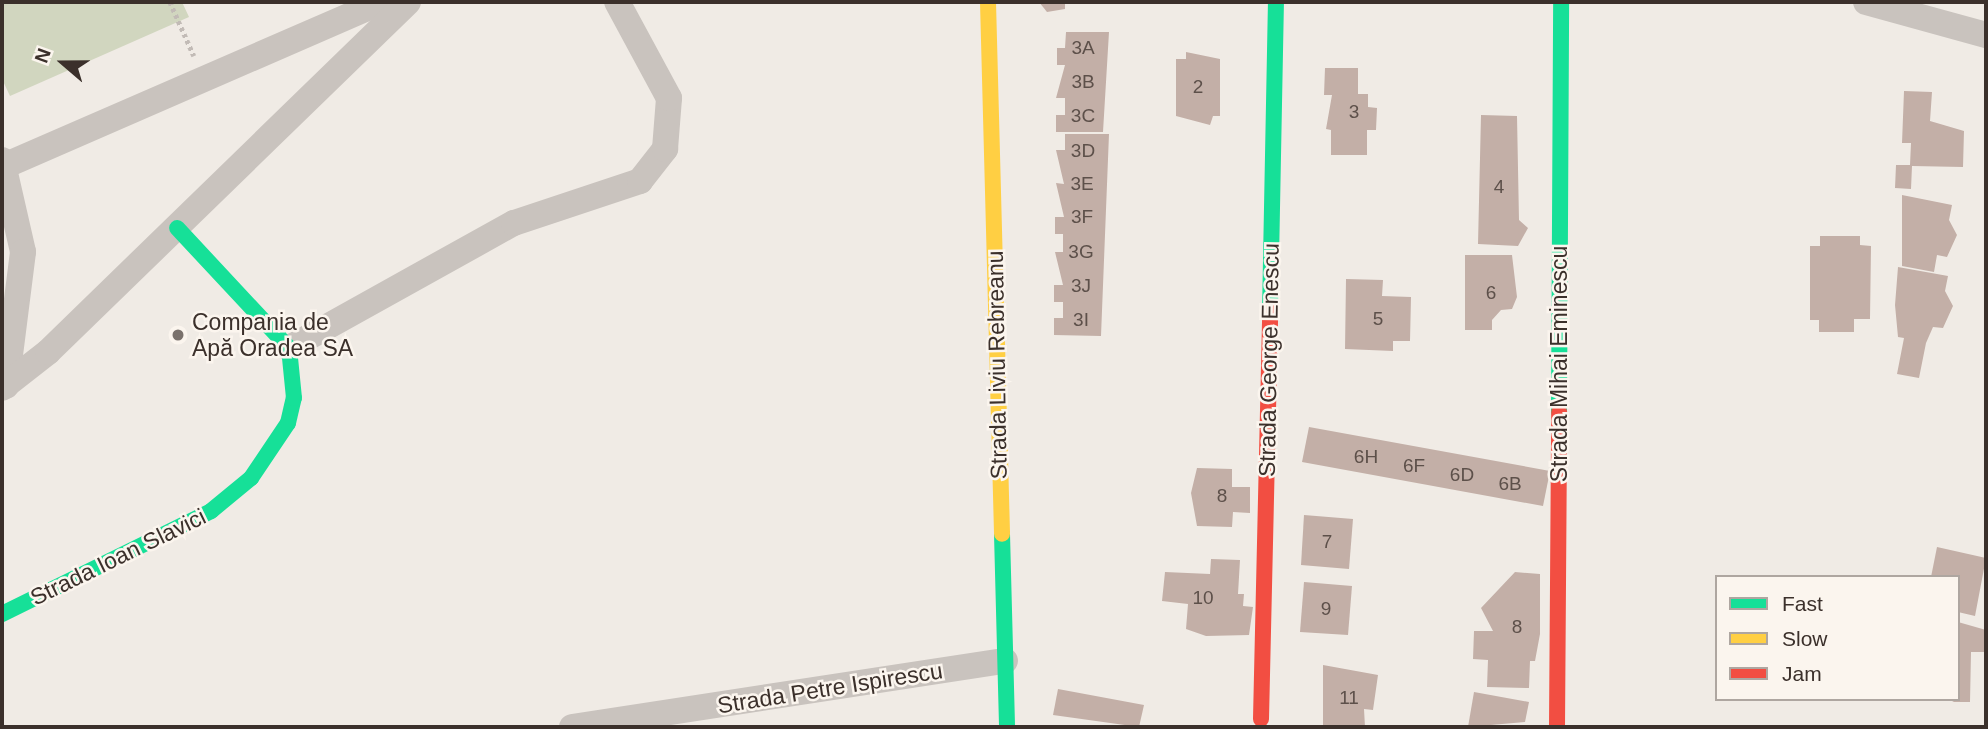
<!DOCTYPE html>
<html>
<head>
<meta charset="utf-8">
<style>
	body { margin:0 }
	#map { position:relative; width:1988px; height:729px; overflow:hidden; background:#f0ebe5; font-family:Helvetica,sans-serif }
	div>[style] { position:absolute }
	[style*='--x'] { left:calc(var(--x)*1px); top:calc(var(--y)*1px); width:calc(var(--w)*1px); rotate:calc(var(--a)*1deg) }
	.green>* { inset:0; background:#d1d6bf }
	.building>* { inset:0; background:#c3afa7 }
	.path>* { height:4.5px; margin-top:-2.25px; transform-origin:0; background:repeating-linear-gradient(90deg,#c2bbb6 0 3.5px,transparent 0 7px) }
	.street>* { height:26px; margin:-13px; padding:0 13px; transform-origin:13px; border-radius:13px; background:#c9c3be }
	.fast>* { height:16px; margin:-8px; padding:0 8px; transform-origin:8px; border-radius:8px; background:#16e098 }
	.slow>* { height:16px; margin:-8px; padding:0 8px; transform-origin:8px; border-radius:8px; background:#ffcf43 }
	.jam>* { height:16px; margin:-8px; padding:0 8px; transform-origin:8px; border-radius:8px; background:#f24e42 }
	.dots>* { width:19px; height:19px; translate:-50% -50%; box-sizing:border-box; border:4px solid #fbf5ee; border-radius:50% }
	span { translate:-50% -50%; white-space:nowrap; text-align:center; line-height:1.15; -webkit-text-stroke:5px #fbf5ee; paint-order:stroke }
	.number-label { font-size:19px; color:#5d504a }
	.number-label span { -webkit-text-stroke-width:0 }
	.poi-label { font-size:23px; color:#3b302b }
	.left { translate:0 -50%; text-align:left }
	.street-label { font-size:23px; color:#3b302b }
	.frame { position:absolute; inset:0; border:4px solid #3b302b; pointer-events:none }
	.legend { position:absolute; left:1715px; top:575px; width:245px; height:126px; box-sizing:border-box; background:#fbf5ee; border:2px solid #aea6a0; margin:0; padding:9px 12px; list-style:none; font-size:21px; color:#3b302b }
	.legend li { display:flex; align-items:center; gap:14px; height:35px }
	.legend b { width:35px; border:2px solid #aea6a0 }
	.north { position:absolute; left:28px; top:28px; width:70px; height:70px; -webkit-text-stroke:5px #fbf5ee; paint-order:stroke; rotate:290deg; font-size:19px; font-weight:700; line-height:28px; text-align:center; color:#3b302b }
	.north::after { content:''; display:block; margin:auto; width:24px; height:32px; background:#3b302b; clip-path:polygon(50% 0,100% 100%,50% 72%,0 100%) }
</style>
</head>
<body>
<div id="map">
	<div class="green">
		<div style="clip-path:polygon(2px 2px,182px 2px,189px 17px,10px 96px,2px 79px)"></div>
	</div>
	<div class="building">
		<div style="clip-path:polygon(1039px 2px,1065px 2px,1065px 9px,1047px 12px)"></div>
		<div style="clip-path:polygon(1066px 32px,1109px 32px,1103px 132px,1056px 132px,1056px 115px,1065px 115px,1065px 98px,1056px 98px,1065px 65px,1057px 65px,1057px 48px,1065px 48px)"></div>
		<div style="clip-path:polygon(1186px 52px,1220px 59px,1220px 116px,1213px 116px,1210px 125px,1176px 116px,1176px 59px,1186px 59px)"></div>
		<div style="clip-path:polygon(1325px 68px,1358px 68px,1358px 94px,1368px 94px,1368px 107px,1377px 108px,1376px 130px,1367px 130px,1367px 155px,1331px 155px,1331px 130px,1326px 129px,1332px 95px,1324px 95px)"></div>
		<div style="clip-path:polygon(1904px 91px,1932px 92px,1930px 121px,1964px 131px,1963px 167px,1912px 166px,1911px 189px,1895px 188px,1896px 165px,1910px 165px,1911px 143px,1902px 143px)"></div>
		<div style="clip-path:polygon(1481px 115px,1517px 116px,1519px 220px,1528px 228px,1518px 246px,1478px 244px)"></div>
		<div style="clip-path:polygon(1065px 134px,1109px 134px,1101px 336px,1054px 335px,1054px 318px,1063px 318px,1063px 302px,1054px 302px,1054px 285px,1063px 285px,1055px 252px,1063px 252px,1063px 234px,1055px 234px,1055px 217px,1064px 217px,1056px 183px,1064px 184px,1056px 150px,1065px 150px)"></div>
		<div style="clip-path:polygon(1902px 195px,1952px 205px,1949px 220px,1957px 235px,1947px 257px,1937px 255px,1934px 272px,1902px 266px)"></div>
		<div style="clip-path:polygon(1820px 236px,1860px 236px,1860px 245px,1871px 246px,1870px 319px,1854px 319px,1854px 332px,1819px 332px,1819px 320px,1810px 320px,1810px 246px,1820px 246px)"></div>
		<div style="clip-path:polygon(1465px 255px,1512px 255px,1517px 297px,1512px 309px,1501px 310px,1492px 320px,1492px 330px,1465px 330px)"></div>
		<div style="clip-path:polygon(1898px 267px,1948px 276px,1945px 291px,1953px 306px,1943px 328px,1933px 327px,1926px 343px,1919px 378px,1897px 374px,1904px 338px,1898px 337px,1895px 305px)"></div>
		<div style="clip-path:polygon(1346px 279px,1383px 280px,1382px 296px,1411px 297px,1410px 341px,1393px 341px,1393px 351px,1345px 349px)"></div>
		<div style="clip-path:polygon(1309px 427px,1550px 471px,1543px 506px,1302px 462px)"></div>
		<div style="clip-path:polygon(1197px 468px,1232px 469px,1232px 487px,1250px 487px,1250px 513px,1233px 512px,1232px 527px,1197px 526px,1191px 493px)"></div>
		<div style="clip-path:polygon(1304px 515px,1353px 519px,1349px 569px,1301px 565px)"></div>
		<div style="clip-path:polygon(1937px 547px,1986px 558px,1975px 616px,1958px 612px,1958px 577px,1931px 577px)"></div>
		<div style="clip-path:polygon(1211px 559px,1240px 560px,1238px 594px,1244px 594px,1243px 606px,1253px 607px,1249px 635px,1206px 636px,1186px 629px,1188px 604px,1162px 601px,1165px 572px,1210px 574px)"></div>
		<div style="clip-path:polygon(1515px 572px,1540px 574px,1540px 634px,1535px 661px,1530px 661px,1529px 688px,1487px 687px,1488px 660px,1473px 659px,1474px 631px,1493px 631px,1481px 608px)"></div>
		<div style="clip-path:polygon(1304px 582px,1352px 586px,1348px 635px,1300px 632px)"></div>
		<div style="clip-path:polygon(1958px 622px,1986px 630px,1986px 652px,1971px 652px,1970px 702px,1952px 702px,1958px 699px)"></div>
		<div style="clip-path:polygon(1323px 665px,1378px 675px,1373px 710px,1364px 709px,1365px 727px,1323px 727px)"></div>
		<div style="clip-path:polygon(1058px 689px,1144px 705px,1139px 727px,1053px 715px)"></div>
		<div style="clip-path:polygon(1474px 692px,1529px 702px,1525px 722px,1468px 727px)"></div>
	</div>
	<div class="path">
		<div style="--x:170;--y:2;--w:59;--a:66"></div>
	</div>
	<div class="street">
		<div style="--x:1866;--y:2;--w:124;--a:15.4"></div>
		<div style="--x:2;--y:160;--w:94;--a:77.1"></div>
		<div style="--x:23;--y:252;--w:135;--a:97.2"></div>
		<div style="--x:4;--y:166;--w:411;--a:-23.5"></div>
		<div style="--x:289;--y:348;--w:257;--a:-29.1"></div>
		<div style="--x:514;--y:223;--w:133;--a:-18.4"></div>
		<div style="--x:640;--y:181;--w:41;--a:-52"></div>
		<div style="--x:665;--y:149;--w:51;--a:-85.5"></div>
		<div style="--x:669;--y:98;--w:109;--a:-118.4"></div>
		<div style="--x:2;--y:388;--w:58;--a:-38"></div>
		<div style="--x:48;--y:352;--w:502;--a:-44.19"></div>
		<div style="--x:572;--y:727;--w:438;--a:-8.7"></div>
	</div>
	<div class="fast">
		<div style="--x:1270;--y:312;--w:310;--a:-88.9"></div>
		<div style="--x:1559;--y:412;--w:410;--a:-89.7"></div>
		<div style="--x:1002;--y:534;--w:193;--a:88.5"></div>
		<div style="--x:2;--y:614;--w:233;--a:-26.2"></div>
		<div style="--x:211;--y:511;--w:52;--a:-39.5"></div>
		<div style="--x:251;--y:478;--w:66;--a:-56.1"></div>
		<div style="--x:288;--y:423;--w:26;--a:-77"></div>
		<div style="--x:294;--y:398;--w:50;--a:-95.7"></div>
		<div style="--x:289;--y:348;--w:164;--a:-133"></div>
	</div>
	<div class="slow">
		<div style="--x:988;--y:2;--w:532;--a:88.49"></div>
	</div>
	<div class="jam">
		<div style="--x:1261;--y:719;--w:407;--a:-88.7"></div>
		<div style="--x:1557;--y:727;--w:315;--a:-89.6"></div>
	</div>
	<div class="dots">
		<div style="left:178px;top:335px;background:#7a716c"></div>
	</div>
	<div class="number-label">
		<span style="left:1083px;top:48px">3A</span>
		<span style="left:1083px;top:82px">3B</span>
		<span style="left:1198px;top:87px">2</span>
		<span style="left:1354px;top:112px">3</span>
		<span style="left:1083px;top:116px">3C</span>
		<span style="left:1083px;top:151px">3D</span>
		<span style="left:1082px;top:184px">3E</span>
		<span style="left:1499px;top:187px">4</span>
		<span style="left:1082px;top:217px">3F</span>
		<span style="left:1081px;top:252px">3G</span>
		<span style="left:1081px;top:286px">3J</span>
		<span style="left:1491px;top:293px">6</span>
		<span style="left:1378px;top:319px">5</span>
		<span style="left:1081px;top:320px">3I</span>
		<span style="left:1366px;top:457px">6H</span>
		<span style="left:1414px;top:466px">6F</span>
		<span style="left:1462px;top:475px">6D</span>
		<span style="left:1510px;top:484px">6B</span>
		<span style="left:1222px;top:496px">8</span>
		<span style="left:1327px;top:542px">7</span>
		<span style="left:1203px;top:598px">10</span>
		<span style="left:1326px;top:609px">9</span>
		<span style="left:1517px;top:627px">8</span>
		<span style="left:1349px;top:698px">11</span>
	</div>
	<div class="poi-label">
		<span class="left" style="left:192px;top:335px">Compania de<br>Apă Oradea SA</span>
	</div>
	<div class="street-label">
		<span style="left:1269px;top:360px;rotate:-89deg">Strada George Enescu</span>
		<span style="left:1559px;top:364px;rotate:-90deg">Strada Mihai Eminescu</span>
		<span style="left:997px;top:365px;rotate:-91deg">Strada Liviu Rebreanu</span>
		<span style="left:118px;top:557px;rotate:-26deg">Strada Ioan Slavici</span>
		<span style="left:830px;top:688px;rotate:-9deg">Strada Petre Ispirescu</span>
	</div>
	<div class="frame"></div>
	<ul class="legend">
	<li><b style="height:9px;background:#16e098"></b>Fast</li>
	<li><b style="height:9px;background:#ffcf43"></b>Slow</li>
	<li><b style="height:9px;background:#f24e42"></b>Jam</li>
	</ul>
	<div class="north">N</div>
</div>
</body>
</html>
